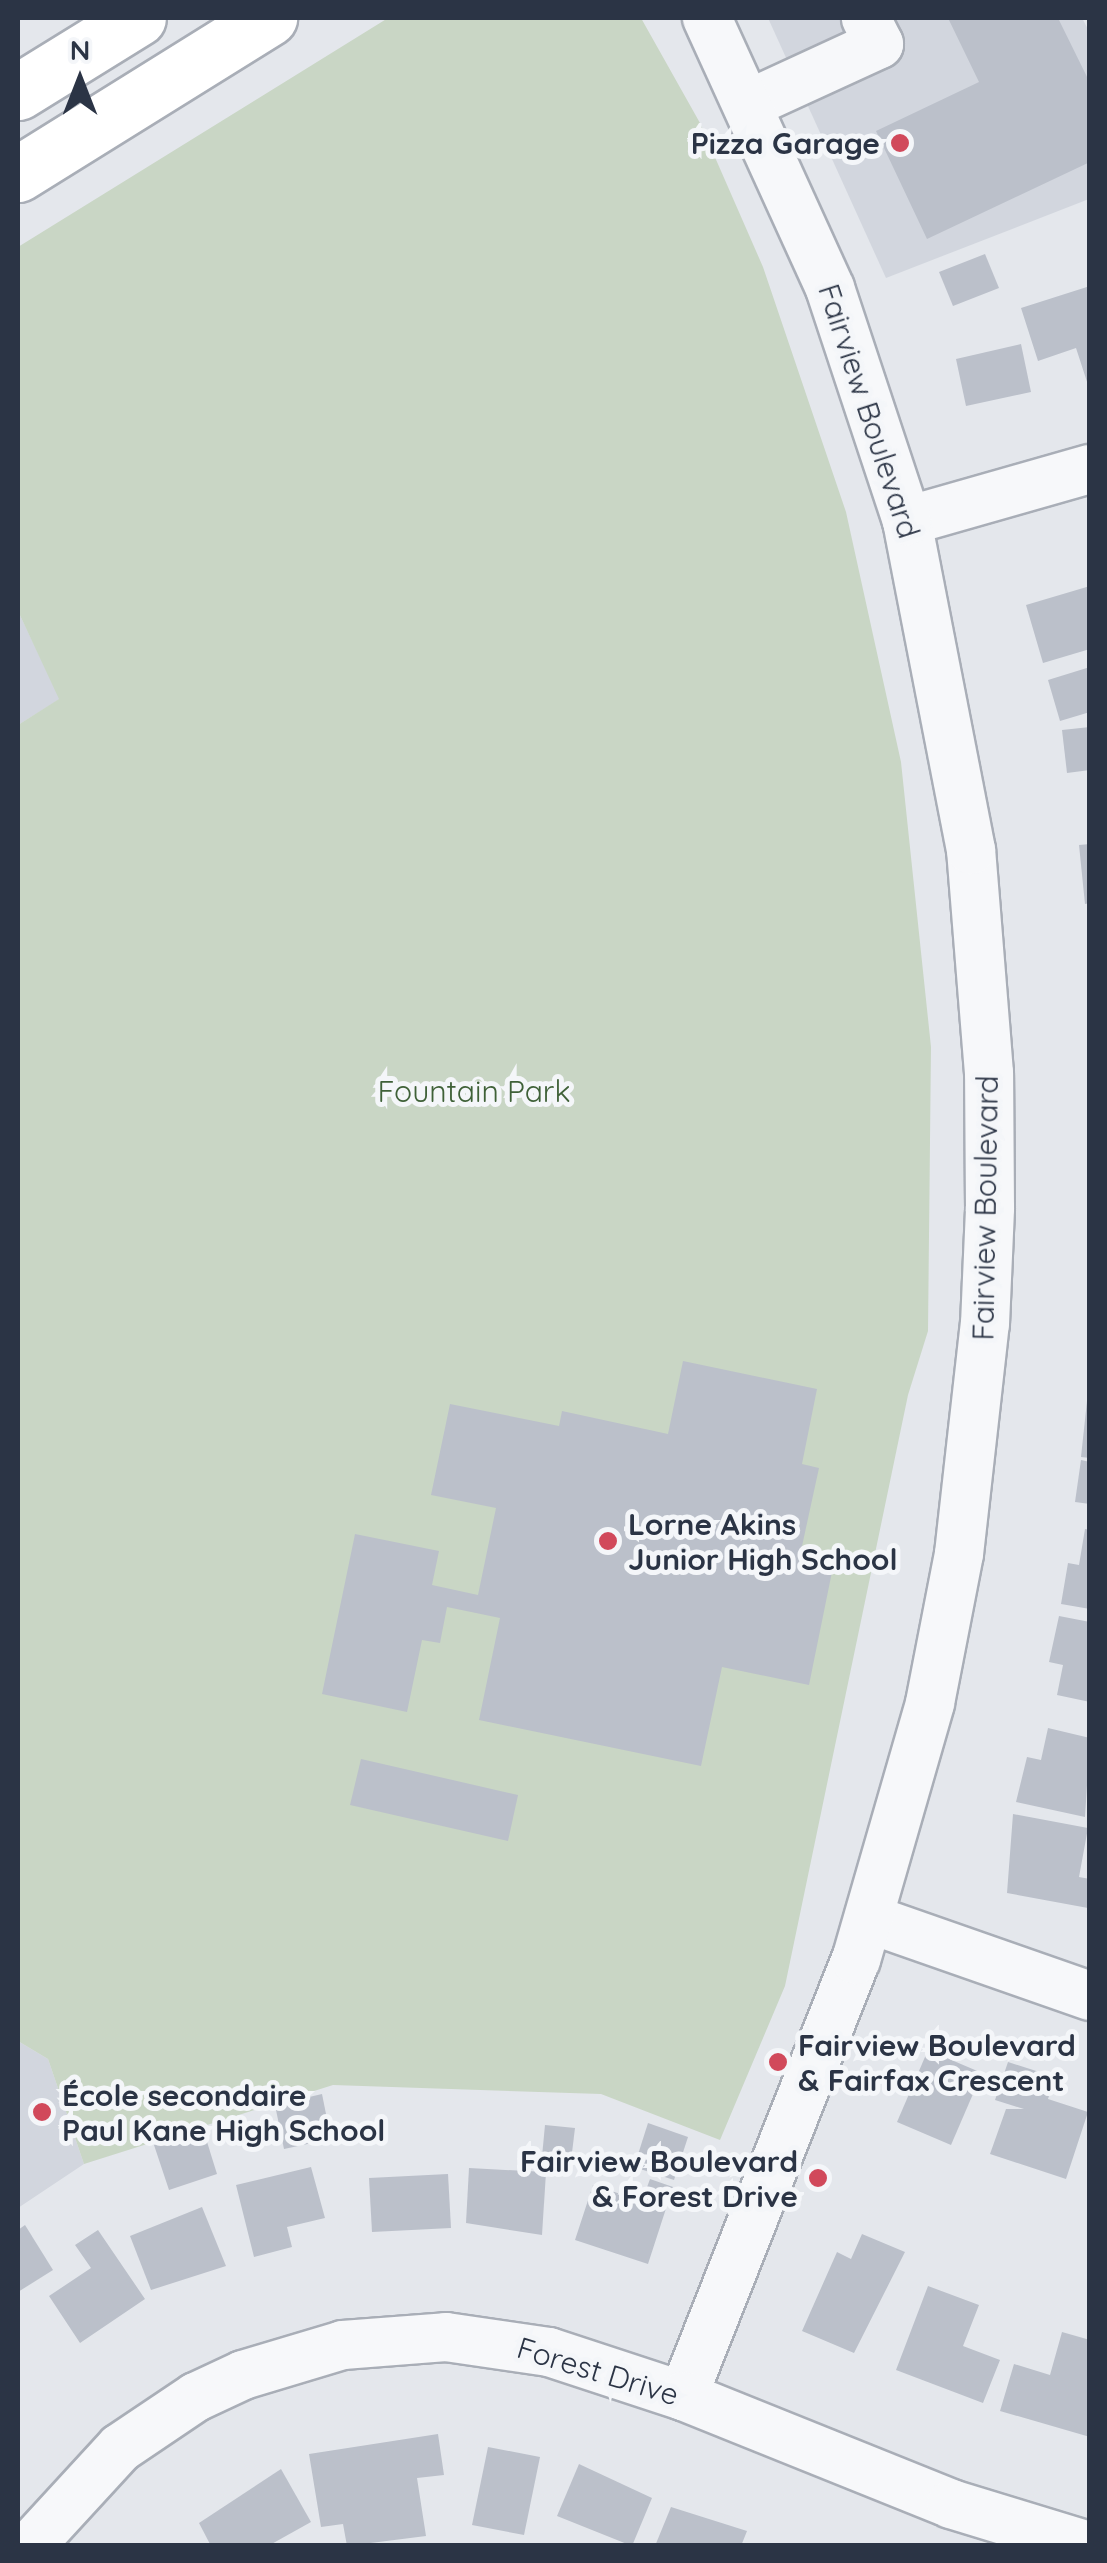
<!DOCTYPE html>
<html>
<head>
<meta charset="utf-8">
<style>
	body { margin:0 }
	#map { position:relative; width:1107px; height:2563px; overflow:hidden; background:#e4e7ec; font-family:Quicksand,sans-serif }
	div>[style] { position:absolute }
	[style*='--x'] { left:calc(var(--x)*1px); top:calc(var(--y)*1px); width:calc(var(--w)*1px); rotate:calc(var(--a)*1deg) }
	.built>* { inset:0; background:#d2d6de }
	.green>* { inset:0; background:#c9d6c5 }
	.building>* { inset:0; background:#bbc0ca }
	.roads { filter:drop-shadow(2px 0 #a9aeb7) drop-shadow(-2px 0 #a9aeb7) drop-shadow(0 2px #a9aeb7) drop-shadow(0 -2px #a9aeb7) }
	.minor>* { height:48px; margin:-24px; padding:0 24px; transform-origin:24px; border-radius:24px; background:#f7f8fa }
	.major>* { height:55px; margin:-27.5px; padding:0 27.5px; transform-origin:27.5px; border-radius:27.5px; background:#fff }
	.dots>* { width:28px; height:28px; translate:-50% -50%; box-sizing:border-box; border:5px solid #f4f6f9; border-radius:50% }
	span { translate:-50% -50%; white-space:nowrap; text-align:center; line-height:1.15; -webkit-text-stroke:10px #f4f6f9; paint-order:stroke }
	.poi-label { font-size:30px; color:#2b3445; font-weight:700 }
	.right { translate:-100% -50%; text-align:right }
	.left { translate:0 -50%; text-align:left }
	.street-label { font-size:30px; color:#2b3445 }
	.park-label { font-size:30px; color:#3f6138 }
	.frame { position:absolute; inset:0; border:20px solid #2b3445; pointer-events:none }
	.north { position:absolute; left:30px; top:30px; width:100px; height:100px; -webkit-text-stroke:8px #f4f6f9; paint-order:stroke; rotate:0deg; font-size:28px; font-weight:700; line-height:40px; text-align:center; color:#2b3445 }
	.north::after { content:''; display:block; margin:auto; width:35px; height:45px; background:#2b3445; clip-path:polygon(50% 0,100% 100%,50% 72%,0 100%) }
</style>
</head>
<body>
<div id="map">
	<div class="built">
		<div style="clip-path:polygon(768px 18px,1082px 18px,1090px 33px,1089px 199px,886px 278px)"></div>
		<div style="clip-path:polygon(18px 611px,60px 699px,18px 725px)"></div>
		<div style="clip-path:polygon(18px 2041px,48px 2059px,84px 2164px,18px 2208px)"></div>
	</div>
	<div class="green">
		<div style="clip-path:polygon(388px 18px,641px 18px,700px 123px,763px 267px,846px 512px,901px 762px,931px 1047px,928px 1331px,908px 1395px,785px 1986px,720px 2140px,601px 2094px,333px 2085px,84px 2164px,48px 2059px,18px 2041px,18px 725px,59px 699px,18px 611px,18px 247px)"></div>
	</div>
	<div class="building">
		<div style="clip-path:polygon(948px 18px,1058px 18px,1090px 83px,1090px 162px,927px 239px,876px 131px,979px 82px)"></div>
		<div style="clip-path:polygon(985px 254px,999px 288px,953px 306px,939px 272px)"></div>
		<div style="clip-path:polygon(1090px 286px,1090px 388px,1089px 388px,1076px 348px,1038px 361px,1021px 308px)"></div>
		<div style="clip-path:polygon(1021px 344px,1031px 392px,966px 406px,956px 359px)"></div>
		<div style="clip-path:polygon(1090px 586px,1090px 649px,1043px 663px,1026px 605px)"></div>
		<div style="clip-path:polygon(1090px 667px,1090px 712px,1060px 721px,1048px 680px)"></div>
		<div style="clip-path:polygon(1090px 727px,1090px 770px,1067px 773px,1062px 730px)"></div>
		<div style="clip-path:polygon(1090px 844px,1090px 903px,1085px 904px,1079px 845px)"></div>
		<div style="clip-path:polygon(683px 1361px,817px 1389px,802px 1464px,819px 1468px,799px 1560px,833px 1567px,809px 1685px,722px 1667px,701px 1766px,479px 1720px,500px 1618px,447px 1607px,440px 1643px,422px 1640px,407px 1712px,322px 1694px,355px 1534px,439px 1551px,432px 1585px,478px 1595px,496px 1508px,431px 1495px,450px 1404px,559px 1426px,562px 1411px,668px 1434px)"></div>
		<div style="clip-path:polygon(1087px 1401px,1090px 1401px,1090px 1458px,1081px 1457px)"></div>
		<div style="clip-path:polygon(1081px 1460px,1090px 1462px,1090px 1504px,1075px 1502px)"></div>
		<div style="clip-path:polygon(1085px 1529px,1090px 1530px,1090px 1609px,1061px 1604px,1068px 1563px,1079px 1565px)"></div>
		<div style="clip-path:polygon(1059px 1616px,1090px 1622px,1090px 1702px,1057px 1695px,1063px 1665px,1049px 1662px)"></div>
		<div style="clip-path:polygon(1048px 1728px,1090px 1738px,1085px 1817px,1016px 1802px,1027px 1757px,1041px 1760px)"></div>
		<div style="clip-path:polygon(361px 1759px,518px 1795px,508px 1841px,350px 1805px)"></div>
		<div style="clip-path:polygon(1013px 1814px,1088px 1828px,1079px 1877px,1090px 1879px,1088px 1908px,1007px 1893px)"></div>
		<div style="clip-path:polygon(928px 2050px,982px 2073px,951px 2145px,897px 2122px)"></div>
		<div style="clip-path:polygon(1008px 2062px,1055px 2077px,1048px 2099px,1088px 2112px,1066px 2179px,990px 2154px,1006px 2109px,1024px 2109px,995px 2100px)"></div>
		<div style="clip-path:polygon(322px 2094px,331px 2139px,284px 2149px,275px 2105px)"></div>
		<div style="clip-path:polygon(648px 2123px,688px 2137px,674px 2180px,634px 2167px)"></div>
		<div style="clip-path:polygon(545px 2125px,575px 2128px,570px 2169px,541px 2167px)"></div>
		<div style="clip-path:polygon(203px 2129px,217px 2174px,169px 2190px,154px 2145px)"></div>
		<div style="clip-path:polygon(311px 2167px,325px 2218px,287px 2227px,292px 2247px,254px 2257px,236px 2185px)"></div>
		<div style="clip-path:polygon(469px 2168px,546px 2172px,542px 2235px,466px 2223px)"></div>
		<div style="clip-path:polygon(448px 2174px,451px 2228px,372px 2232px,369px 2178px)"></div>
		<div style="clip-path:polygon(650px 2179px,673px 2187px,648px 2264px,575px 2240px,593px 2185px,642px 2201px)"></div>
		<div style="clip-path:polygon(202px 2207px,226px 2266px,151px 2290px,130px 2236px)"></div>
		<div style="clip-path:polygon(25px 2225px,53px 2270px,18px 2292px,18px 2230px)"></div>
		<div style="clip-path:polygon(98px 2230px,145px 2299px,80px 2343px,49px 2296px,91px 2268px,75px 2245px)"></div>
		<div style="clip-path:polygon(862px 2234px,905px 2252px,854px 2353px,802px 2331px,837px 2252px,851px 2259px)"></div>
		<div style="clip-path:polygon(928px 2286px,979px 2305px,963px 2346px,1000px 2360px,983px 2403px,896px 2370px)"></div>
		<div style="clip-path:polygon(1062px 2332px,1090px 2340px,1090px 2437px,1000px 2411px,1014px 2364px,1050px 2375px)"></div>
		<div style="clip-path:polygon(438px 2434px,444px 2475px,417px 2478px,426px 2536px,347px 2546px,343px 2524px,321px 2527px,309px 2454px)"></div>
		<div style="clip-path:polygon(488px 2447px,540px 2457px,524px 2535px,472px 2525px)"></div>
		<div style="clip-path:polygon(579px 2464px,652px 2498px,632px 2546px,557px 2516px)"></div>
		<div style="clip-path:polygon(281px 2469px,311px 2522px,268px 2546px,211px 2546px,199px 2523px)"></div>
		<div style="clip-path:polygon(671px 2507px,747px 2531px,741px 2546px,655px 2546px)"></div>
	</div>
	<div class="roads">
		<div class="minor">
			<div style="--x:751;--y:103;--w:141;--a:-24.7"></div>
			<div style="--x:879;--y:44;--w:29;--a:-117"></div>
			<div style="--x:907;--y:521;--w:190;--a:-15.9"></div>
			<div style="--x:870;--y:1919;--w:233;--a:19.3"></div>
			<div style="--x:683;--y:2396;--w:469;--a:-68.4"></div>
			<div style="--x:856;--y:1960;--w:267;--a:-73.9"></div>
			<div style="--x:930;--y:1703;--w:152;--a:-79"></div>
			<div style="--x:959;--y:1554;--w:231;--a:-83.6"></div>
			<div style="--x:985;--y:1324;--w:116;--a:-87.5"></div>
			<div style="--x:990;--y:1208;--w:135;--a:-90.4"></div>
			<div style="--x:989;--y:1073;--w:224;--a:-94.6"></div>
			<div style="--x:971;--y:850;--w:335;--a:-101"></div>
			<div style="--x:907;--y:521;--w:245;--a:-108.3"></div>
			<div style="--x:830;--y:288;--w:297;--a:-114.5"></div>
			<div style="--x:30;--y:2546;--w:133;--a:-47.4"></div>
			<div style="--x:120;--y:2448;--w:92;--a:-33.9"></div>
			<div style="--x:196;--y:2397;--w:52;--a:-25.1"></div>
			<div style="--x:243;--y:2375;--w:104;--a:-16.7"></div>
			<div style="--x:343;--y:2345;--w:103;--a:-4.4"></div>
			<div style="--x:446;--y:2337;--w:104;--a:8.3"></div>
			<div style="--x:549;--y:2352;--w:141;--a:18.2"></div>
			<div style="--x:683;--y:2396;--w:289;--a:21.9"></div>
			<div style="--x:951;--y:2504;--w:143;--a:17"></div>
		</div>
		<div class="major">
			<div style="--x:18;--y:92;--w:141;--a:-31.7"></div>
			<div style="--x:18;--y:174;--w:296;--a:-31.9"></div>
		</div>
	</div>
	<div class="dots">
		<div style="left:900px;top:143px;background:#d1495b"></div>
		<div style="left:608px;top:1541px;background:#d1495b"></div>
		<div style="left:778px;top:2062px;background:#d1495b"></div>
		<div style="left:42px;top:2112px;background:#d1495b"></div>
		<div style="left:818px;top:2178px;background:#d1495b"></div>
	</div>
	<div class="poi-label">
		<span class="right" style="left:880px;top:143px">Pizza Garage</span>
		<span class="left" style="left:628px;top:1541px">Lorne Akins<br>Junior High School</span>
		<span class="left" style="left:798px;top:2062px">Fairview Boulevard<br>&amp; Fairfax Crescent</span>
		<span class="left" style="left:62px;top:2112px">École secondaire<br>Paul Kane High School</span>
		<span class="right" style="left:798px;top:2178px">Fairview Boulevard<br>&amp; Forest Drive</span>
	</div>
	<div class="street-label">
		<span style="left:869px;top:411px;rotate:72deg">Fairview Boulevard</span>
		<span style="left:985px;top:1208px;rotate:-89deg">Fairview Boulevard</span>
		<span style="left:598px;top:2371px;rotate:17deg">Forest Drive</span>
	</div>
	<div class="park-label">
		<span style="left:474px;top:1091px">Fountain Park</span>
	</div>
	<div class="frame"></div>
	<div class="north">N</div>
</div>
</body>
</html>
